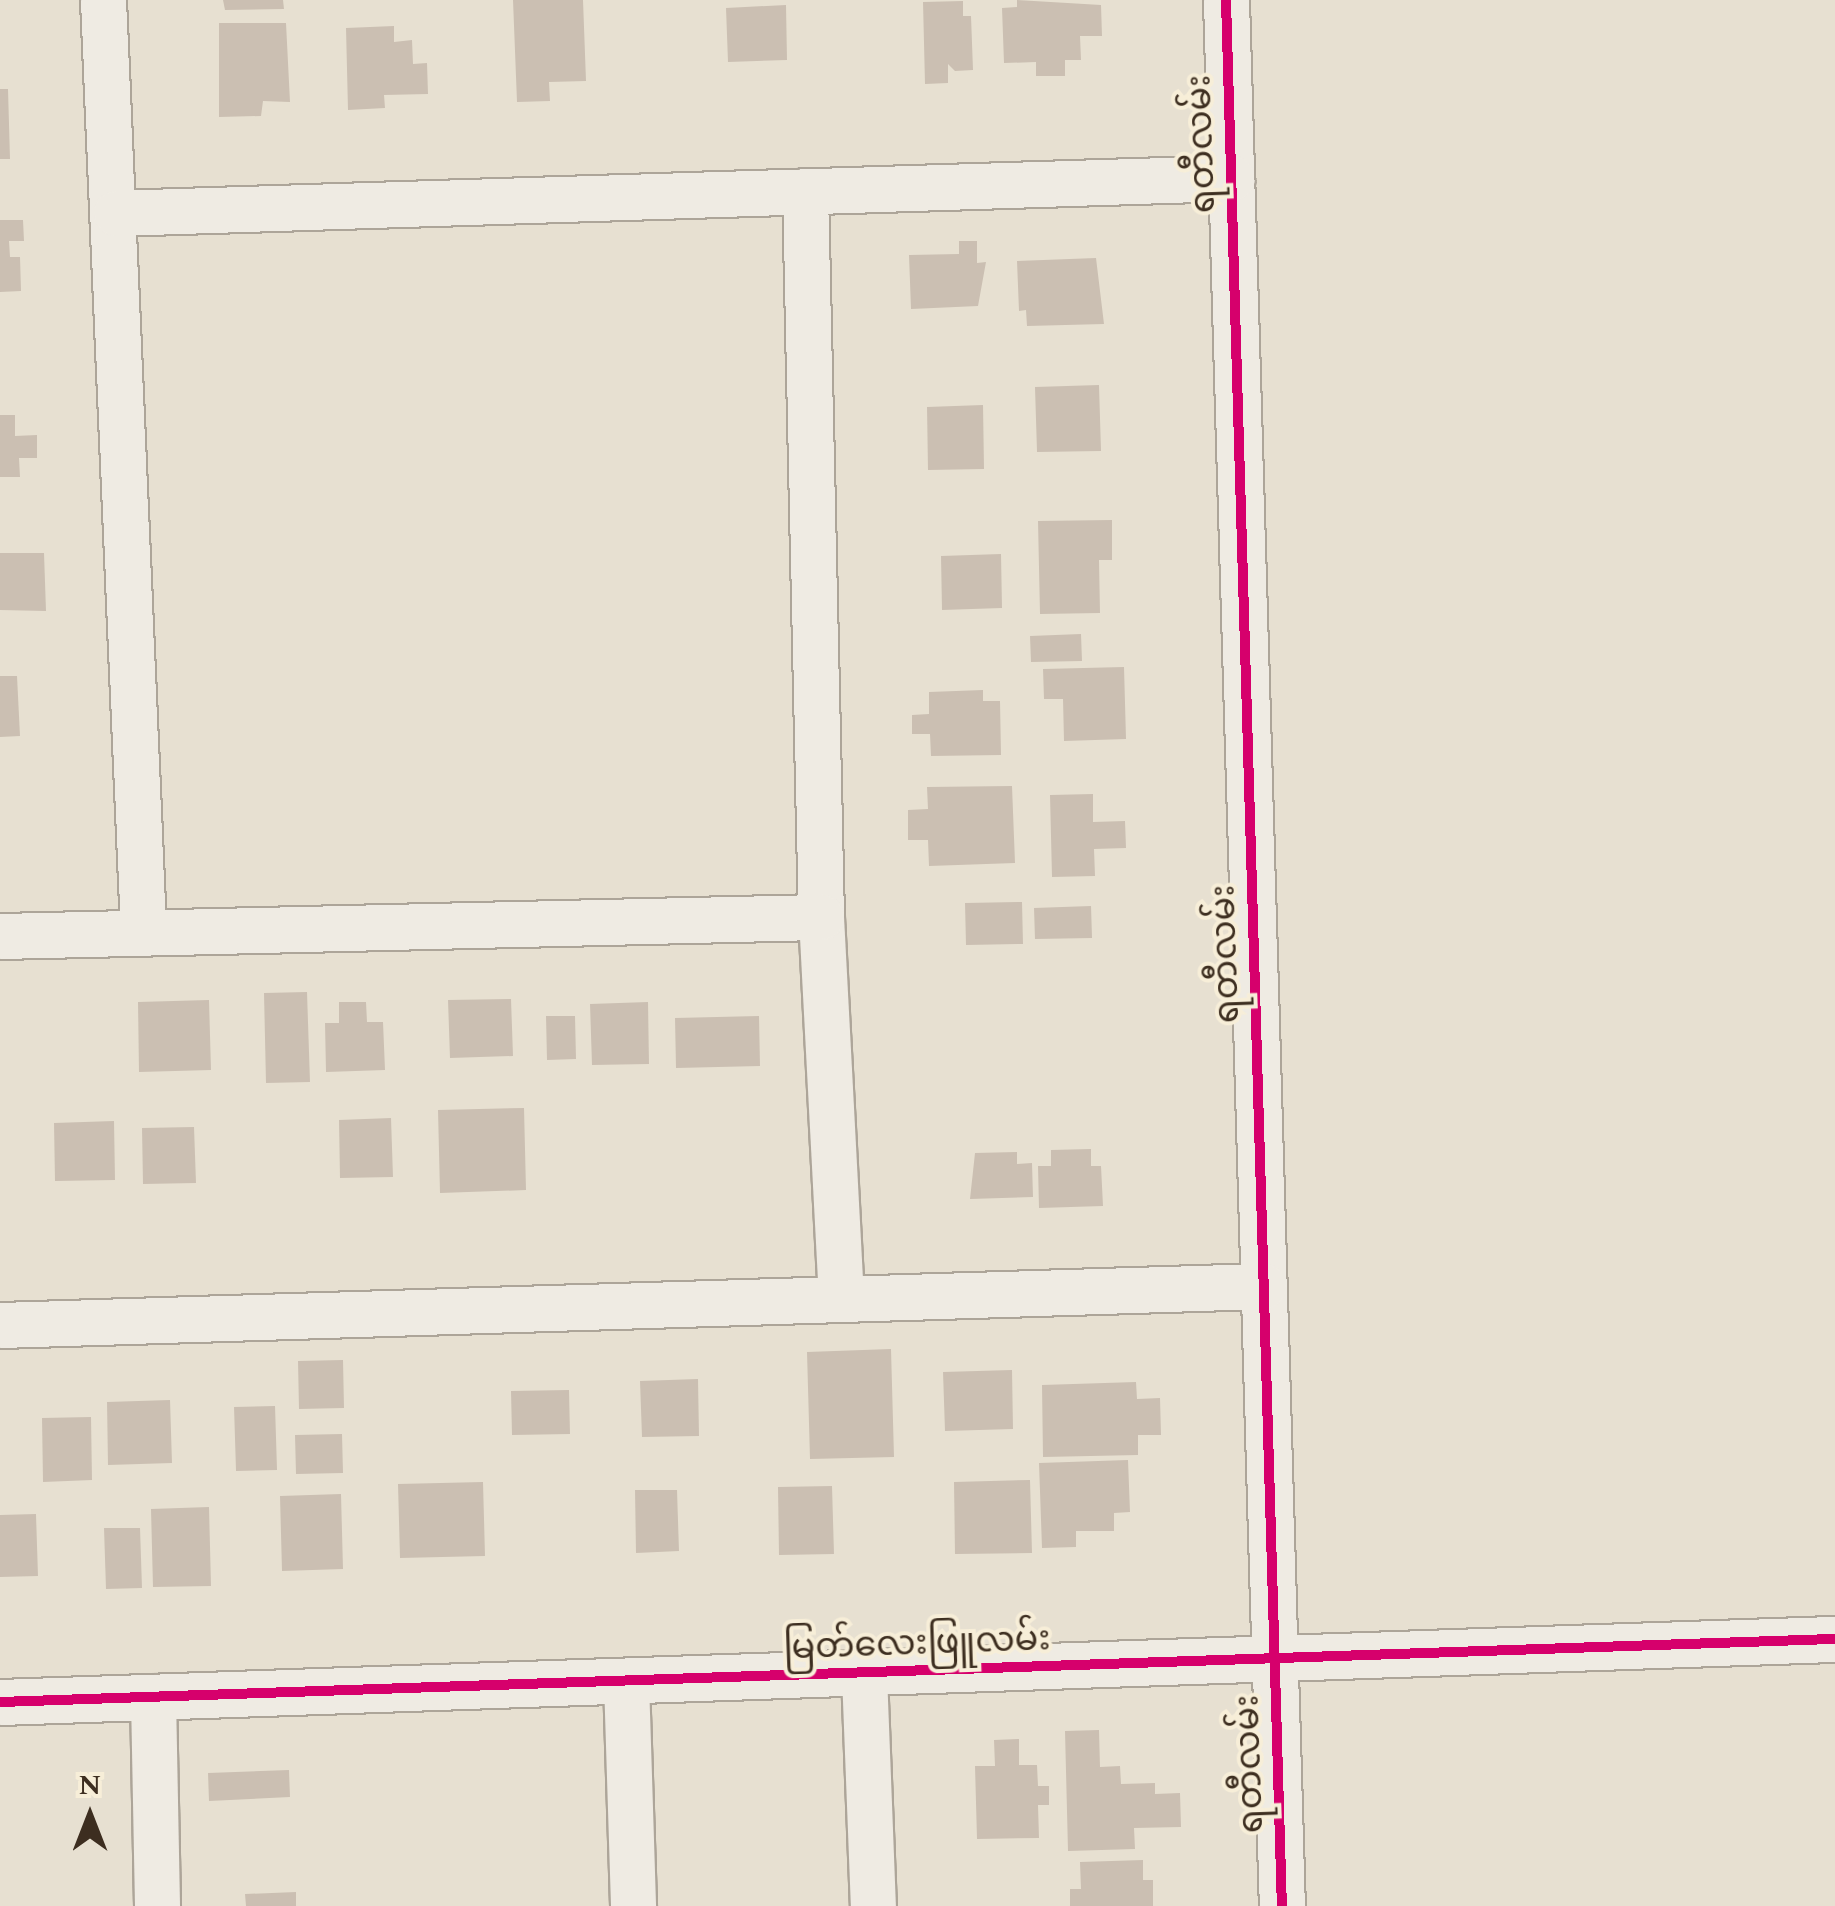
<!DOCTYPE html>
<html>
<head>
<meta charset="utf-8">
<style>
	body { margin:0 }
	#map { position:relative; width:1835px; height:1906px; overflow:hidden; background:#e7e0d1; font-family:Spectral,"Noto Sans Myanmar",serif }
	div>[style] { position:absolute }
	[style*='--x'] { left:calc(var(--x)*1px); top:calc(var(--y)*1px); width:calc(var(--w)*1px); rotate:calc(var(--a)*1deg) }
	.building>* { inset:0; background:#cbbfb2 }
	.roads { filter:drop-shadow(2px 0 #ada599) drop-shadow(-2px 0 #ada599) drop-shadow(0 2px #ada599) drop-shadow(0 -2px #ada599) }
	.minor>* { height:45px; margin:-22.5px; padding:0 22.5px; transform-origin:22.5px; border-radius:22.5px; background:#efebe3 }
	.cycleway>* { height:10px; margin:-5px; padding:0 5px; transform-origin:5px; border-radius:5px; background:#d6006c }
	span { translate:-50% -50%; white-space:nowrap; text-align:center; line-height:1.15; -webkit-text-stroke:8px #f7eed8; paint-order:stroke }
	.street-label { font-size:35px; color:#3d2e20 }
	.north { position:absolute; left:40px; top:1766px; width:100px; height:100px; -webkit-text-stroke:8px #f7eed8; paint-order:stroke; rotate:0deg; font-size:28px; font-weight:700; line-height:40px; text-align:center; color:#3d2e20 }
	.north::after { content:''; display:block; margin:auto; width:35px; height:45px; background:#3d2e20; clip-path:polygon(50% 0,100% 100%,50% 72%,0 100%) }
</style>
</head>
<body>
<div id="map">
	<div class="building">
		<div style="clip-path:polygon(223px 0,283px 0,284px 9px,225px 10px)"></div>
		<div style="clip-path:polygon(513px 0,583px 0,586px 81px,549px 82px,550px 101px,517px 102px)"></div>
		<div style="clip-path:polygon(1017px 0,1101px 5px,1102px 36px,1080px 36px,1081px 60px,1065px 60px,1065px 76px,1036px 76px,1036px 62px,1004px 63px,1002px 8px,1017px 7px)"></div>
		<div style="clip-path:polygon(963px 1px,963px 16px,971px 16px,973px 70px,955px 71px,948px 64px,948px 83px,925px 84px,923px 2px)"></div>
		<div style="clip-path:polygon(786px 5px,787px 60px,728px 62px,726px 8px)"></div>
		<div style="clip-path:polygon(219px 23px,286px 23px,290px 102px,263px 101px,261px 116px,219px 117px)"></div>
		<div style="clip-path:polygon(394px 26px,394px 42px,412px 40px,413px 64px,427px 63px,428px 94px,384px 95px,385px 108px,348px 110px,346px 28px)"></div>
		<div style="clip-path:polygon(0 89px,8px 89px,10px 159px,0 159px)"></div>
		<div style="clip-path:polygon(0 220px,23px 220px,24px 241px,9px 241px,10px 257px,20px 257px,21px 291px,0 292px)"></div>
		<div style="clip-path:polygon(959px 241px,977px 241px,977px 263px,986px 262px,978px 306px,911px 309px,909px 255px,959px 254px)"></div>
		<div style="clip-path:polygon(1096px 258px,1104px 324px,1027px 326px,1026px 310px,1019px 311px,1017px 261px)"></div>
		<div style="clip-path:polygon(1099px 385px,1101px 451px,1037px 452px,1035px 387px)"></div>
		<div style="clip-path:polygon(983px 405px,984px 469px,928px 470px,927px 407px)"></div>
		<div style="clip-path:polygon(0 415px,15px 415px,15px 436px,37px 435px,37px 458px,19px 458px,20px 477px,0 477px)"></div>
		<div style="clip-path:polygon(1112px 520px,1112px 560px,1099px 560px,1100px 613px,1040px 614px,1038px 521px)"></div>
		<div style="clip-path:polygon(0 553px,44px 553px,46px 611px,0 610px)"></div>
		<div style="clip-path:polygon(1001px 554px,1002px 608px,942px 610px,941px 556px)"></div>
		<div style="clip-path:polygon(1081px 634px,1082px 661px,1031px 662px,1030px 636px)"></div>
		<div style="clip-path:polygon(1124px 667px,1126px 739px,1064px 741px,1063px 699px,1044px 699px,1043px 669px)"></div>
		<div style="clip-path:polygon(0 676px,17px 676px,20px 736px,0 737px)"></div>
		<div style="clip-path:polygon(983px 690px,983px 701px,1000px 701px,1001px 755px,931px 756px,930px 734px,912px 734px,912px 715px,929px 714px,929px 692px)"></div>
		<div style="clip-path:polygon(1012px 786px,1015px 863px,929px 866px,928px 840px,908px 840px,908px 810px,928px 809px,927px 787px)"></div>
		<div style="clip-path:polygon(1093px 794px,1093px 822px,1125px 821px,1126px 848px,1094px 849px,1095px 876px,1052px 877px,1050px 795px)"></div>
		<div style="clip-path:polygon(1022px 902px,1023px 944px,966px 945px,965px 903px)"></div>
		<div style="clip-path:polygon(1091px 906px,1092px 938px,1035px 939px,1034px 908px)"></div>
		<div style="clip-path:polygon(307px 992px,310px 1082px,266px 1083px,264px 993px)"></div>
		<div style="clip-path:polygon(511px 999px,513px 1056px,450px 1058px,448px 1000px)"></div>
		<div style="clip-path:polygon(209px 1000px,211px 1070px,139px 1072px,138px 1002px)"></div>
		<div style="clip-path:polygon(339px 1002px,366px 1002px,367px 1022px,383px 1022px,385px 1070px,326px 1072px,325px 1023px,339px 1023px)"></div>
		<div style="clip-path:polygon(648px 1002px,649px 1064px,592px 1065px,590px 1004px)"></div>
		<div style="clip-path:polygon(546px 1016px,575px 1016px,576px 1059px,547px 1060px)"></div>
		<div style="clip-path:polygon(759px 1016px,760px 1066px,676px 1068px,675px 1018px)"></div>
		<div style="clip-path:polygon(524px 1108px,526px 1190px,440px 1193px,438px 1110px)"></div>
		<div style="clip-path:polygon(391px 1118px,393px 1177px,340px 1178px,339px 1120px)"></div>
		<div style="clip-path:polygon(114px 1121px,115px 1180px,55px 1181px,54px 1123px)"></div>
		<div style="clip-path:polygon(194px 1127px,196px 1183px,143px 1184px,142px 1128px)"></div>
		<div style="clip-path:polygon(1091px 1149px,1091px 1166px,1101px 1166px,1103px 1206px,1039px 1208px,1038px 1166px,1051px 1166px,1051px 1150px)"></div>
		<div style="clip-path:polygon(1017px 1152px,1017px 1164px,1032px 1163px,1033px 1197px,970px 1199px,975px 1153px)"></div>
		<div style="clip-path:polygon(891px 1349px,894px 1457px,810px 1459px,807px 1352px)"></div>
		<div style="clip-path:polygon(343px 1360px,344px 1408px,299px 1409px,298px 1361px)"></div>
		<div style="clip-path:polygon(1012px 1370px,1013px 1429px,945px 1431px,943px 1372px)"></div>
		<div style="clip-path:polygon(698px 1379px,699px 1436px,642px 1437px,640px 1381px)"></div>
		<div style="clip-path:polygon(1136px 1382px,1137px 1399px,1160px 1398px,1161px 1435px,1138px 1435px,1138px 1455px,1043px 1457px,1042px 1385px)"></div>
		<div style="clip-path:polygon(569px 1390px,570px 1434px,512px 1435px,511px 1391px)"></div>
		<div style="clip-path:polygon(170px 1400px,172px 1463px,108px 1465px,107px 1402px)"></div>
		<div style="clip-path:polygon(275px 1406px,277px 1470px,236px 1471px,234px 1407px)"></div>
		<div style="clip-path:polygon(91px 1417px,92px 1480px,43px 1482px,42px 1418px)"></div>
		<div style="clip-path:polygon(342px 1434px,343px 1473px,296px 1474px,295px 1435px)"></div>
		<div style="clip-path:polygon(1128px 1460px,1130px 1512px,1114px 1513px,1114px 1531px,1076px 1531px,1076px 1547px,1042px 1548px,1039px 1463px)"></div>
		<div style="clip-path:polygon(1030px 1480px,1032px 1553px,955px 1554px,954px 1482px)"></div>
		<div style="clip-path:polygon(483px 1482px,485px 1556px,400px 1558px,398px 1484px)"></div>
		<div style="clip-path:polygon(832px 1486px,834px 1554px,779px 1555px,778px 1487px)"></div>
		<div style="clip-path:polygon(635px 1490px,677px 1490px,679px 1551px,636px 1553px)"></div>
		<div style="clip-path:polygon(341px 1494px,343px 1569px,282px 1571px,280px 1496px)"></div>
		<div style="clip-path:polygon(209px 1507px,211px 1586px,153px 1587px,151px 1509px)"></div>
		<div style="clip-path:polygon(36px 1514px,38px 1576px,0 1577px,0 1515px)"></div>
		<div style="clip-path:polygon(104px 1528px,140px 1528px,142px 1588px,106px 1589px)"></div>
		<div style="clip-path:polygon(1099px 1730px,1100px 1767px,1120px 1766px,1121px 1784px,1155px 1783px,1155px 1794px,1180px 1793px,1181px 1827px,1134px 1828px,1135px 1849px,1068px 1851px,1065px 1731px)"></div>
		<div style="clip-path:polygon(1019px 1739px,1019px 1765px,1037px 1765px,1038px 1786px,1049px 1786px,1049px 1805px,1038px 1805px,1039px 1838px,977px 1839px,975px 1766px,995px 1766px,994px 1740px)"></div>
		<div style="clip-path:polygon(289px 1770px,290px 1797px,209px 1801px,208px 1773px)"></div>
		<div style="clip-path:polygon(1143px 1860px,1143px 1880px,1153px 1880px,1153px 1906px,1070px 1906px,1070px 1889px,1081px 1889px,1080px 1862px)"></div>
		<div style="clip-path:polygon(296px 1892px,296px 1906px,246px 1906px,245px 1894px)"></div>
	</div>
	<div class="roads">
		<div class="minor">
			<div style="--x:103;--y:0;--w:930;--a:87.53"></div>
			<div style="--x:1226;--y:0;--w:1907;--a:88.32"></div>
			<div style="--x:805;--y:191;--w:726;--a:88.74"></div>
			<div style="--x:821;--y:917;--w:379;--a:87"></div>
			<div style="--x:116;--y:213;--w:1116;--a:-1.8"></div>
			<div style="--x:0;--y:936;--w:821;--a:-1.33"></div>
			<div style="--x:0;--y:1325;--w:1264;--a:-1.77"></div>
			<div style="--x:864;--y:1674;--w:232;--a:87.8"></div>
			<div style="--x:626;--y:1681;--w:225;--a:88.2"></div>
			<div style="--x:153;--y:1697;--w:209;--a:88.9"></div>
			<div style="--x:0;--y:1702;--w:1836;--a:-1.97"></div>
		</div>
	</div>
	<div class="cycleway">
		<div style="--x:1226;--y:0;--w:1907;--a:88.32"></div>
		<div style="--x:0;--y:1702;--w:1836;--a:-1.97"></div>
	</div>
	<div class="street-label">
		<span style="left:1202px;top:144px;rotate:-92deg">ရတီလမ်း</span>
		<span style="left:1226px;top:954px;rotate:-92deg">ရတီလမ်း</span>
		<span style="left:917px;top:1644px;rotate:-2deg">မြတ်လေးဖြူလမ်း</span>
		<span style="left:1250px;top:1764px;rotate:-92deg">ရတီလမ်း</span>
	</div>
	<div class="north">N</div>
</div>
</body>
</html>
